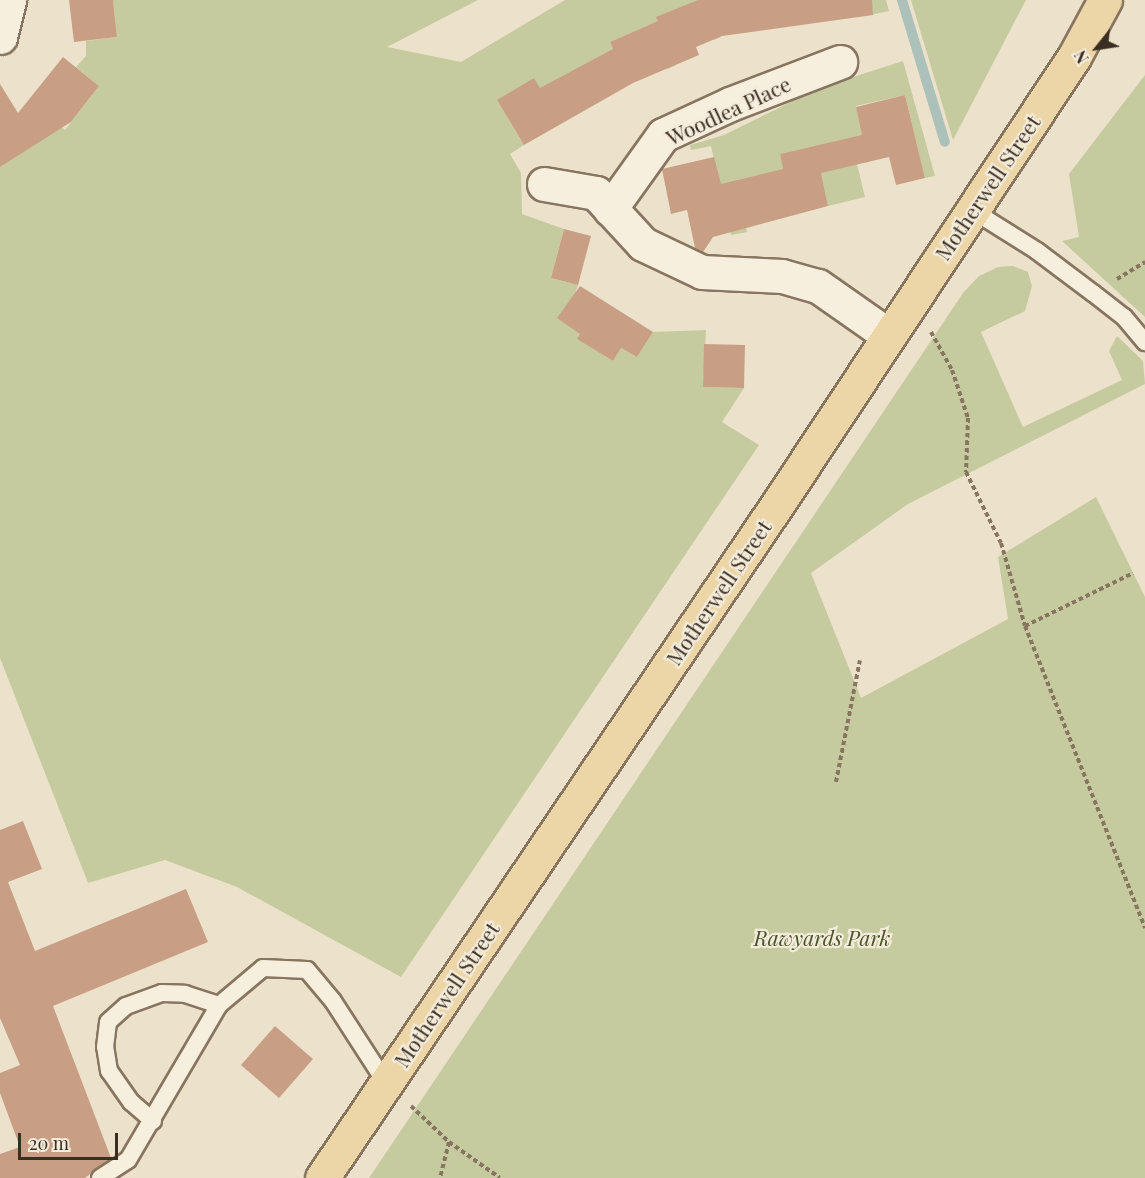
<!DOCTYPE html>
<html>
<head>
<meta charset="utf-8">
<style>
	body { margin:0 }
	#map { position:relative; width:1145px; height:1178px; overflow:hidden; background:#ece2cb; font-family:"Playfair Display",serif }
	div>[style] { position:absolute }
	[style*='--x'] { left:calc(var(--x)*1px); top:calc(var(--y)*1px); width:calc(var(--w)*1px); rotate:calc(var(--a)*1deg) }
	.green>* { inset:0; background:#c6ca9f }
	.stream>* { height:10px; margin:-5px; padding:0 5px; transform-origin:5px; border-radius:5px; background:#abc1ba }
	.building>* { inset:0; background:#c89f84 }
	.path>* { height:4px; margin-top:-2px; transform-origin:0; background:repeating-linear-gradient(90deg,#887560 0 4.5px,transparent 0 7.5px) }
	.roads { filter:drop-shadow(2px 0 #887560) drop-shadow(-2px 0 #887560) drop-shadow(0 2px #887560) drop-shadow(0 -2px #887560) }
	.lane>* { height:16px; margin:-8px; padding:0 8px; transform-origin:8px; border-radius:8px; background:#f7efde }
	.street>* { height:33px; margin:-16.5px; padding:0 16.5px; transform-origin:16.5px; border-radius:16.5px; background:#f7efde }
	.primary>* { height:33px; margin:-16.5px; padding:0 16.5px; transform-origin:16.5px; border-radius:16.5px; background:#ecd5a7 }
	span { translate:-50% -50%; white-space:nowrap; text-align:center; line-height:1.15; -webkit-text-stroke:4.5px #f4ecdb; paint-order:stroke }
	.street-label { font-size:21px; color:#3a2d22 }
	.park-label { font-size:21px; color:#4b552b; font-style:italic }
	.north { position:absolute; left:1067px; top:18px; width:60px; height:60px; -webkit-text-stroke:4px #f4ecdb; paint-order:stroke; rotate:240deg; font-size:16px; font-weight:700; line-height:24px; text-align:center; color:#3a2d22 }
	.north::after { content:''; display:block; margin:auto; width:21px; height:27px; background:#3a2d22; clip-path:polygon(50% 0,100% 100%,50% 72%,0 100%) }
	.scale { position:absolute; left:18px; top:1133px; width:100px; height:27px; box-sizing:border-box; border:3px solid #3a2d22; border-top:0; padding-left:8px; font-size:18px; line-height:21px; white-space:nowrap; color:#3a2d22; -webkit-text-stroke:4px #f4ecdb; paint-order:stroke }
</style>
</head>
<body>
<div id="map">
	<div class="green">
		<div style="clip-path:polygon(113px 0,478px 0,387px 47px,461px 62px,565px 0,716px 0,721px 37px,714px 40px,698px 0,676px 65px,668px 69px,649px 25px,610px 42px,628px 85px,585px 83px,497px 100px,524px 145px,510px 154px,521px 173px,522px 214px,564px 229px,551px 278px,578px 285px,575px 294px,597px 308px,578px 339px,613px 361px,621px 348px,637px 357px,653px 332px,706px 330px,703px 387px,744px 388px,722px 422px,759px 445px,401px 977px,237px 887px,165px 860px,88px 883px,0 658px,0 167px,37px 143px,35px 106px,65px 130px,99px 86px,76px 67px,86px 56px,86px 41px,117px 37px)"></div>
		<div style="clip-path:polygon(867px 0,886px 0,889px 11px,870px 15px)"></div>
		<div style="clip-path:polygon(911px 0,1026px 0,953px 140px)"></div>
		<div style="clip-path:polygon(903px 61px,935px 176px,925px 178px,905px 95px,856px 106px,869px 162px,857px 164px,865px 197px,828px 206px,815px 146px,780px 154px,784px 173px,763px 179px,758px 175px,737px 180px,747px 232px,731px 235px,711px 146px,691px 150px,690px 145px,724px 135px,819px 88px)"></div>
		<div style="clip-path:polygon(1145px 75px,1145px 317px,1062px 241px,1079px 237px,1069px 174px)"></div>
		<div style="clip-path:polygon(1013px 266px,1028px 272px,1032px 286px,1025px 311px,981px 332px,1023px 427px,1122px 380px,1109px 351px,1117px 336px,1143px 361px,1145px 384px,908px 504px,811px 573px,861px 698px,1008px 619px,998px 557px,1096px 497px,1145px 597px,1145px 1178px,369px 1178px,963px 293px,979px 276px,998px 267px)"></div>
	</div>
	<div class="stream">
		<div style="--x:902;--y:0;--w:148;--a:73.2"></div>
	</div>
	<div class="building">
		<div style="clip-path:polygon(69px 0,113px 0,117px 37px,74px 42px)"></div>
		<div style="clip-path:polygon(698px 0,872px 0,873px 15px,722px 36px,696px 47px,699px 55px,633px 83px,524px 145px,497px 100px,534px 78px,540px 88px,613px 49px,610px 42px,658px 21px,656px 17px)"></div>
		<div style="clip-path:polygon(63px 57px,99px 86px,71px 122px,0 167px,0 84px,18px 113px)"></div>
		<div style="clip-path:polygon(905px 95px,925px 178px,896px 185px,889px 157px,821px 173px,828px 206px,713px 237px,703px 252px,695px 248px,687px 210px,671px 214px,662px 169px,714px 157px,721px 184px,783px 169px,780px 154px,862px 135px,856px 107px)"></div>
		<div style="clip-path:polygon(564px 229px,591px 236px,578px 285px,551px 278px)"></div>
		<div style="clip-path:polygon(580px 286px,653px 332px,637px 357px,621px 348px,613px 361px,577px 339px,580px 334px,557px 318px)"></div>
		<div style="clip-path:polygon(704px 344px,745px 345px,744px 388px,703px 387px)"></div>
		<div style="clip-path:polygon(23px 821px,42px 869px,8px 882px,35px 951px,186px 889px,208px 942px,53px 1006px,111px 1158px,85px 1178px,0 1178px,0 1154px,20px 1147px,0 1093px,0 1073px,20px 1065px,0 1018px,0 830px)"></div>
		<div style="clip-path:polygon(275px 1026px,313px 1059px,279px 1098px,241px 1065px)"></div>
	</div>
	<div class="path">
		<div style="--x:1117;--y:279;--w:33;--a:-31"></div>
		<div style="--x:931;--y:332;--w:43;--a:61.1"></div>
		<div style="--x:952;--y:370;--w:51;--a:71.6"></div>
		<div style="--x:968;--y:418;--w:54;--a:92.1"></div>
		<div style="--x:966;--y:472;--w:79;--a:63.8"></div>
		<div style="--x:1001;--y:543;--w:86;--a:73.9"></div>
		<div style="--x:1025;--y:626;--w:325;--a:68.3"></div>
		<div style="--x:1025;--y:626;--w:120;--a:-26.1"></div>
		<div style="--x:836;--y:782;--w:124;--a:-78.9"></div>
		<div style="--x:411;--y:1106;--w:52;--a:43.5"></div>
		<div style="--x:449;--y:1142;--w:37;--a:104"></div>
		<div style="--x:449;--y:1142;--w:62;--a:35.2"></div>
	</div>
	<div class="roads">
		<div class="lane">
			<div style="--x:972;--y:210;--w:77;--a:32.2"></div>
			<div style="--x:1037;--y:251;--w:70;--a:36.9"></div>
			<div style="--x:1093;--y:293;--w:39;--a:38"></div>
			<div style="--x:1124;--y:317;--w:33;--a:50"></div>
			<div style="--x:153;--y:1121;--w:29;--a:-139"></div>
			<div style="--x:131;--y:1102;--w:38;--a:-125"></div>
			<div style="--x:109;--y:1071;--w:24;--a:-99"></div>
			<div style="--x:105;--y:1047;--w:25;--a:-83"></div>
			<div style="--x:108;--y:1022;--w:24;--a:-42"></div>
			<div style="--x:126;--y:1006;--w:38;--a:-20"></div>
			<div style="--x:162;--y:993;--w:23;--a:2"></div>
			<div style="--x:185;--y:994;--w:36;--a:18"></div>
			<div style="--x:100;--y:1178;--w:33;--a:-33"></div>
			<div style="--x:128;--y:1160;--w:180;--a:-59.6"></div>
			<div style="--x:219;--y:1005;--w:57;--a:-40.1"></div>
			<div style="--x:263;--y:968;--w:44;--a:2.6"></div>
			<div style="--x:307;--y:970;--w:40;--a:50"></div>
			<div style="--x:333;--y:1001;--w:98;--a:57.1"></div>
		</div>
		<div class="street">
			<div style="--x:0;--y:37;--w:38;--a:-76"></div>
			<div style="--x:544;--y:184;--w:53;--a:9.8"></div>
			<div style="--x:596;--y:193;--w:69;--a:47.3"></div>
			<div style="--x:643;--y:244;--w:65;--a:25.4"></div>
			<div style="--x:702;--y:272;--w:80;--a:2.9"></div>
			<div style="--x:782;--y:276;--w:37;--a:16"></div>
			<div style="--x:818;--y:286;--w:85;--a:35"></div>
			<div style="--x:610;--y:209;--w:91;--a:-54.4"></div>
			<div style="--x:663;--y:135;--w:74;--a:-24.8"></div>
			<div style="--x:730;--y:104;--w:118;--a:-20.9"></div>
		</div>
		<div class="primary">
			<div style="--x:322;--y:1178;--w:816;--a:-55.94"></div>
			<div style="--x:779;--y:502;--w:534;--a:-56.46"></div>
			<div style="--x:1074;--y:57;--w:65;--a:-61.5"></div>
		</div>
	</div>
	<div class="street-label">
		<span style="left:728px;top:110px;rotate:-25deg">Woodlea Place</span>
		<span style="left:987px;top:187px;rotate:-56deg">Motherwell Street</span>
		<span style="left:718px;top:592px;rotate:-56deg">Motherwell Street</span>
		<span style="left:446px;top:994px;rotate:-56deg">Motherwell Street</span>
	</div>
	<div class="park-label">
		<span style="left:822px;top:937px">Rawyards Park</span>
	</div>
	<div class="north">N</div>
	<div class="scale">20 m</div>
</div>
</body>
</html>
